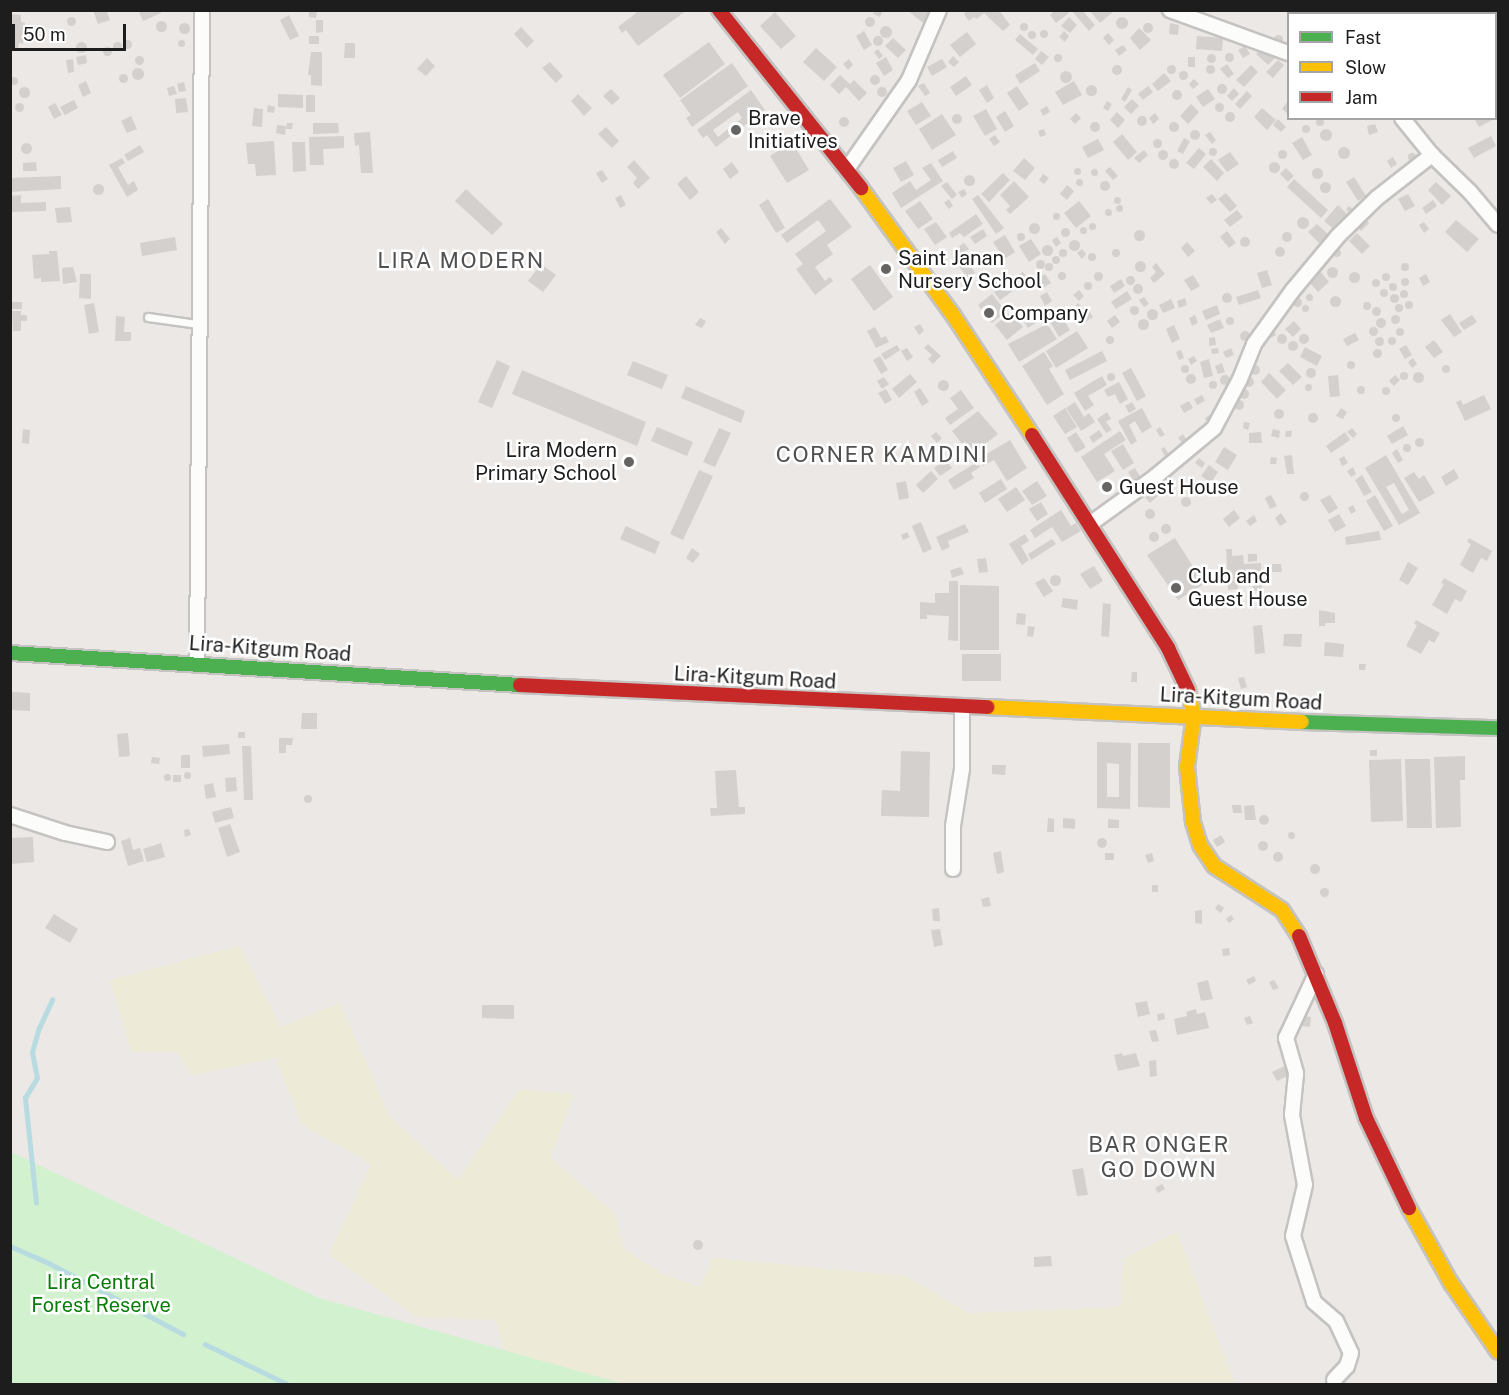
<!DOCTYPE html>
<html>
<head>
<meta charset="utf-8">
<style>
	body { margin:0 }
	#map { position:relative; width:1509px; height:1395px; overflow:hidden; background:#ebe8e5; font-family:"Public Sans",sans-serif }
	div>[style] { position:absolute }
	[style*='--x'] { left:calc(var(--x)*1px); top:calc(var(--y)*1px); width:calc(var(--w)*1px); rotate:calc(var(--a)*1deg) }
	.farmland>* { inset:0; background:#edebd7 }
	.park>* { inset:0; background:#d2f2cf }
	.stream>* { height:4.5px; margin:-2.25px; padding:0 2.25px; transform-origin:2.25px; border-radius:2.25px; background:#b7dbe0 }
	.building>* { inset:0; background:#d3d0ce }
	.round { border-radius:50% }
	.roads { filter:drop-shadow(2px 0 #c4c3c1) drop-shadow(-2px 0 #c4c3c1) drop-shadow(0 2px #c4c3c1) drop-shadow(0 -2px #c4c3c1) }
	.lane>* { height:7px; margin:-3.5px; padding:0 3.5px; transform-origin:3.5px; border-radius:3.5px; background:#fcfcfb }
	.street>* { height:14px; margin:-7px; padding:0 7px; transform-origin:7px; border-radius:7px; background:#fcfcfb }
	.fast>* { height:14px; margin:-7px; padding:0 7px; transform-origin:7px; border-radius:7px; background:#4caf50 }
	.slow>* { height:14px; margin:-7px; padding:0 7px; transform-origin:7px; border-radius:7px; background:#ffc107 }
	.jam>* { height:14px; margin:-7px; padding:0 7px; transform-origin:7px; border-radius:7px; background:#c62828 }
	.dots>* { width:16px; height:16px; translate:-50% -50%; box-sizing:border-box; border:3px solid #fff; border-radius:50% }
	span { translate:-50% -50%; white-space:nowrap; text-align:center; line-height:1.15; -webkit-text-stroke:5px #fff; paint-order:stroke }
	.poi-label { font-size:20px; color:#1d1d1d }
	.left { translate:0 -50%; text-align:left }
	.right { translate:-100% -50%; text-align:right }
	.street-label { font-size:20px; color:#1d1d1d }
	.park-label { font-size:20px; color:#087e08 }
	.quarter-label { font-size:22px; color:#505050; letter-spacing:1.5px }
	.frame { position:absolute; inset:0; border:12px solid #1d1d1d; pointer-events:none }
	.legend { position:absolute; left:1287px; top:12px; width:210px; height:108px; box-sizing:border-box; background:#fff; border:2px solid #a5a5a5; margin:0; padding:8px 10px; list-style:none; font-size:18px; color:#1d1d1d }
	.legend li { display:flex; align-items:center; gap:12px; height:30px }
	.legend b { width:30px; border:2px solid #a5a5a5 }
	.scale { position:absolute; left:12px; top:24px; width:114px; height:27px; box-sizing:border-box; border:3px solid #1d1d1d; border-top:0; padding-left:8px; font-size:18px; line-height:21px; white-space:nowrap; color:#1d1d1d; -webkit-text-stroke:4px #fff; paint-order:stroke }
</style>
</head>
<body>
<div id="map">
	<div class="farmland">
		<div style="clip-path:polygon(239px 946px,281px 1027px,340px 1003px,389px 1116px,458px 1180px,519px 1089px,574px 1094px,550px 1158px,615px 1213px,623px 1248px,661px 1273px,700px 1287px,713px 1258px,906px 1276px,969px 1313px,1121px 1307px,1123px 1259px,1177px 1232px,1235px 1384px,510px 1384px,496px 1320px,416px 1317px,329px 1254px,371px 1164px,301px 1124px,276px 1058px,192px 1075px,177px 1052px,131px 1052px,110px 980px)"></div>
	</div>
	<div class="park">
		<div style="clip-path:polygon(11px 1152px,319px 1298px,624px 1384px,11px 1384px)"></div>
	</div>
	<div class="stream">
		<div style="--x:36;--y:1203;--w:106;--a:-96"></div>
		<div style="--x:25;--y:1098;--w:23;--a:-59"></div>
		<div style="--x:37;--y:1078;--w:26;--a:-101"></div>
		<div style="--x:32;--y:1052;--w:25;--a:-74"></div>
		<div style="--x:39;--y:1028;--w:31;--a:-65"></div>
		<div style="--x:10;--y:1246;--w:43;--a:23.6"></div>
		<div style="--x:49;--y:1263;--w:152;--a:27.9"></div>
		<div style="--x:205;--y:1344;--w:91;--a:26"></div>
	</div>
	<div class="building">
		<div style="clip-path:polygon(93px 10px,106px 10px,110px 20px,98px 24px)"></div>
		<div style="clip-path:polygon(142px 10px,160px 10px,161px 13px,143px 21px,139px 12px)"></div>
		<div style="clip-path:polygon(309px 10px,317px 10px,316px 18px,309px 17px)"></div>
		<div style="clip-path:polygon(640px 10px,687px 10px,638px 46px,626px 30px,622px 33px,618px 27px)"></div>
		<div style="clip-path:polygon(874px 10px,883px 10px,880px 17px,873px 14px)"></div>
		<div style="clip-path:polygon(907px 10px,932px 10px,923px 23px)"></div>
		<div style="clip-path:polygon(968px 10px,999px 10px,1010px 25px,1003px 31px,984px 13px,977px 19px,974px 17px,969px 21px,964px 14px)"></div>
		<div style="clip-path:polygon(1055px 10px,1067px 10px,1069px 13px,1056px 23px,1050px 15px)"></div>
		<div style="clip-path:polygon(1071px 10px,1082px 10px,1095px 25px,1089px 31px)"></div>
		<div style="clip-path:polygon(1089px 10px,1115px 10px,1100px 23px)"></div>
		<div style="clip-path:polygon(1308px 10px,1320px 10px,1321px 14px,1310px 14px)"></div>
		<div style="clip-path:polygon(1403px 10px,1413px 10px,1415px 14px,1402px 14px)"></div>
		<div style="clip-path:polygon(1484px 10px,1498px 10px,1498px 35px,1496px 30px,1496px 14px,1486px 14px)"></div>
		<div style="clip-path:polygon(775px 12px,796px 36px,781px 49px,760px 26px)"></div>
		<div style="clip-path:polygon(10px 14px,21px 15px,21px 22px,25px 23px,23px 44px,19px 43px,18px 50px,10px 49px)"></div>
		<div style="clip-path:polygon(289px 15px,299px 36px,290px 40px,280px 20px)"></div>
		<div class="round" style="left:66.5px;top:16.5px;width:9px;height:9px"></div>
		<div class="round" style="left:865px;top:17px;width:10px;height:10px"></div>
		<div style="clip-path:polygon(1069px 17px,1077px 25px,1070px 33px,1061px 26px)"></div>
		<div class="round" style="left:1116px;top:17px;width:12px;height:12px"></div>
		<div style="clip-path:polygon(316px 20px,323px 20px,323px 32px,316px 33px)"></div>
		<div class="round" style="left:155.5px;top:20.5px;width:11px;height:11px"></div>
		<div class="round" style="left:178.5px;top:22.5px;width:11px;height:11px"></div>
		<div style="clip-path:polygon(1170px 23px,1179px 25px,1178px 35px,1169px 34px)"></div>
		<div class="round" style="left:1020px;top:23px;width:8px;height:8px"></div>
		<div class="round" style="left:1143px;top:23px;width:10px;height:10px"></div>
		<div class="round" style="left:880px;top:26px;width:12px;height:12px"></div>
		<div style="clip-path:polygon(521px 27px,534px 41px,527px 48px,514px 34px)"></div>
		<div style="clip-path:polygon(1139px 28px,1151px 40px,1140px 50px,1130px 38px)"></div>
		<div class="round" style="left:53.5px;top:29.5px;width:9px;height:9px"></div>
		<div class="round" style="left:1040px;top:30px;width:8px;height:8px"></div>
		<div class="round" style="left:1028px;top:31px;width:8px;height:8px"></div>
		<div style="clip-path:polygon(864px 31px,872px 45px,864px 50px,856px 36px)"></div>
		<div style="clip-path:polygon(1064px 31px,1069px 36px,1065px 42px,1059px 37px)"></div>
		<div style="clip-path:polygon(967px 32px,976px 44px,960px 57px,950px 45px)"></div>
		<div style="clip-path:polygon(1108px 33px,1114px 40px,1109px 45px,1103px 38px)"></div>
		<div style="clip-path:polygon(1020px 34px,1038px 49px,1033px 55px,1015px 40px)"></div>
		<div class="round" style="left:1273.5px;top:34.5px;width:9px;height:9px"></div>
		<div class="round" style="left:873px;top:36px;width:10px;height:10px"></div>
		<div style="clip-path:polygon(309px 36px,319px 36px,319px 44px,309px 44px)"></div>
		<div style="clip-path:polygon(1197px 36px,1223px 38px,1222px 51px,1196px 49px)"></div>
		<div style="clip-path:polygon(893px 38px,906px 50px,898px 58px,885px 46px)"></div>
		<div class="round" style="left:122.5px;top:39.5px;width:9px;height:9px"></div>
		<div class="round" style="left:177.5px;top:39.5px;width:7px;height:7px"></div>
		<div class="round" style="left:112.5px;top:41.5px;width:9px;height:9px"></div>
		<div class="round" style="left:75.5px;top:41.5px;width:11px;height:11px"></div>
		<div style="clip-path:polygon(709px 42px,725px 64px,680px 98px,663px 75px)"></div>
		<div style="clip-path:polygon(345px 43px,355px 43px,355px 58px,344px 58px)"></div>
		<div style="clip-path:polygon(1123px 45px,1127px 50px,1119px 56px,1115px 50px)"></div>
		<div style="clip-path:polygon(1245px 46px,1250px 54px,1243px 58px,1238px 50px)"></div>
		<div class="round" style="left:102.5px;top:46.5px;width:9px;height:9px"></div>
		<div style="clip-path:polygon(1263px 47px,1275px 58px,1268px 65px,1256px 54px)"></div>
		<div style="clip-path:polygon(816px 48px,837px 67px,824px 81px,803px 62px)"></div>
		<div style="clip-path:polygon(878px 49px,883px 56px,879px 59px,874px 52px)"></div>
		<div style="clip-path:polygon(1041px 51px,1049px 57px,1042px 65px,1035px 59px)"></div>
		<div style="clip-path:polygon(311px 52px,322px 52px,322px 86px,311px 85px,311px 75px,308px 75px)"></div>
		<div class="round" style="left:1224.5px;top:52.5px;width:9px;height:9px"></div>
		<div class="round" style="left:1206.5px;top:53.5px;width:9px;height:9px"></div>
		<div class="round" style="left:1054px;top:54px;width:8px;height:8px"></div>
		<div style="clip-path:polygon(86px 55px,87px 63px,78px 65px,76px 57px)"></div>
		<div class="round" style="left:134.5px;top:55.5px;width:9px;height:9px"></div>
		<div style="clip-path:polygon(953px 56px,959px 62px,954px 67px,948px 62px)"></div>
		<div style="clip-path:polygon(886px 57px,893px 70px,884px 76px,876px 63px)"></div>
		<div style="clip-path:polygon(1188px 57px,1195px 57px,1195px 67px,1188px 67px)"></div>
		<div style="clip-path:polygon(427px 58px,435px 66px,426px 76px,417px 69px)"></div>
		<div style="clip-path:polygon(73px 59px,74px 72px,68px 73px,66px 60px)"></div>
		<div style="clip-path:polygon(849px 59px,853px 65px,848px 70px,843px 64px)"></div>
		<div style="clip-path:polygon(942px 59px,947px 67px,932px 76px,927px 67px)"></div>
		<div style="clip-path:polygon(1278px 60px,1284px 65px,1273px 78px,1266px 72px)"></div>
		<div style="clip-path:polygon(550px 62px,563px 76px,556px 83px,542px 68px)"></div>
		<div style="clip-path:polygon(732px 63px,748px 86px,692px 127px,686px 118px,691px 115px,680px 100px)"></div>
		<div style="clip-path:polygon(1035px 63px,1040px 71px,1020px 84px,1015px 75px)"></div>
		<div style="clip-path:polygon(1227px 64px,1234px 74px,1228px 78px,1220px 69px)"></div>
		<div class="round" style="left:1205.5px;top:64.5px;width:9px;height:9px"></div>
		<div class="round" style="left:1166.5px;top:64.5px;width:9px;height:9px"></div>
		<div style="clip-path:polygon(1251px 65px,1258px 72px,1244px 87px,1236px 80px)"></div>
		<div class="round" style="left:1112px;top:65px;width:10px;height:10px"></div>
		<div class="round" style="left:132px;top:68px;width:12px;height:12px"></div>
		<div class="round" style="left:1178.5px;top:70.5px;width:9px;height:9px"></div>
		<div class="round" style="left:1060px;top:71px;width:12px;height:12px"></div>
		<div style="clip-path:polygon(1164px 73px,1171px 81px,1158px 91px,1152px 84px)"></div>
		<div class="round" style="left:118.5px;top:73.5px;width:9px;height:9px"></div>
		<div style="clip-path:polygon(840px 75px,850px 84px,854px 80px,867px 93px,859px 101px,846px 87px,839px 94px,830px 85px)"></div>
		<div class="round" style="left:870px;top:75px;width:10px;height:10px"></div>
		<div style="clip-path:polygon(966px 76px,972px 85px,956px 96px,950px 87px)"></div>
		<div class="round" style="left:10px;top:77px;width:8px;height:8px"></div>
		<div style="clip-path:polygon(1194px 79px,1199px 84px,1193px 89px,1189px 84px)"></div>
		<div style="clip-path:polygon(86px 81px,91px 93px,83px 97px,78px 85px)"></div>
		<div style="clip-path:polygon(1074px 81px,1082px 95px,1063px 105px,1055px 92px)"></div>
		<div style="clip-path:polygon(184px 82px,186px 91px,179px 92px,177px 84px)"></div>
		<div style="clip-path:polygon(924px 83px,930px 93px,925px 96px,918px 86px)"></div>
		<div style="clip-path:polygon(1498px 84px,1498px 99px,1496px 100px,1496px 86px)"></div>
		<div class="round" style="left:1217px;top:84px;width:10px;height:10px"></div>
		<div class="round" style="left:1085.5px;top:84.5px;width:11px;height:11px"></div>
		<div style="clip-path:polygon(987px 85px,994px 98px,987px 103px,979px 90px)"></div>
		<div style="clip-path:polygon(174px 86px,177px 94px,169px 96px,167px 88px)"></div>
		<div style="clip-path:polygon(1017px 86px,1029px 104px,1019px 111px,1007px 93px)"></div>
		<div style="clip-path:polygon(1148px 86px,1153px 92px,1143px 100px,1138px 94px)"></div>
		<div class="round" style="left:18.5px;top:86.5px;width:11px;height:11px"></div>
		<div class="round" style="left:877px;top:87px;width:10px;height:10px"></div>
		<div style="clip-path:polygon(1128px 87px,1132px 90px,1125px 102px,1121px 99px)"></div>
		<div style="clip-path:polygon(1234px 88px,1239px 94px,1232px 101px,1227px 96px)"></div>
		<div style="clip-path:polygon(611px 89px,620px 98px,612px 105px,603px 96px)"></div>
		<div style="clip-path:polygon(1208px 89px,1215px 99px,1203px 107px,1196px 97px)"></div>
		<div style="clip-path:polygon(evenodd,751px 90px,765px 110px,716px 147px,707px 135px,703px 138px,697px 130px,751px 90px,738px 112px,742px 118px,718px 137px,713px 130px,738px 112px)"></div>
		<div class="round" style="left:1172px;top:90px;width:10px;height:10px"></div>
		<div style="clip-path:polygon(1247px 91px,1252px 96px,1240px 109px,1235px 104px)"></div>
		<div style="clip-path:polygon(278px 94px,303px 95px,303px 108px,278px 107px)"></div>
		<div style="clip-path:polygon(578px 94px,592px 108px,584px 116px,571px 101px)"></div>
		<div style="clip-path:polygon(306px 95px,315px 95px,315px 112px,306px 112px)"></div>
		<div style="clip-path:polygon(186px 98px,188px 112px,176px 113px,175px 99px)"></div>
		<div style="clip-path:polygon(1132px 99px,1139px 106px,1131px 114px,1124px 107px)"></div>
		<div style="clip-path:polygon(74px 100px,78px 108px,65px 115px,60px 107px)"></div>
		<div style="clip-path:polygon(1107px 101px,1112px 104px,1108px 111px,1103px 108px)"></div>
		<div style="clip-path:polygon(1288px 101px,1288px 114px,1282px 109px)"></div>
		<div style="clip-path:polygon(922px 102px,931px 116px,916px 125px,907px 111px)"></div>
		<div class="round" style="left:14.5px;top:102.5px;width:9px;height:9px"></div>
		<div class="round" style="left:1214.5px;top:102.5px;width:9px;height:9px"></div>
		<div style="clip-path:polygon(55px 103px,62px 115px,54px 119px,48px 107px)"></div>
		<div style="clip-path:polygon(1191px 104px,1199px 112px,1188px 124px,1180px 116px)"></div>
		<div style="clip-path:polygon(268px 105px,275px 107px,274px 113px,267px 112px)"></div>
		<div style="clip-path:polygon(1047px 106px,1050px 112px,1043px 116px,1040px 110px)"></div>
		<div style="clip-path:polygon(254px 108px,263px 109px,262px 127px,252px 126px)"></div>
		<div style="clip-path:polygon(1262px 108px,1276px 120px,1267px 130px,1254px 117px)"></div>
		<div style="clip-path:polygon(986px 109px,997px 129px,985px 136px,973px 116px)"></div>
		<div style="clip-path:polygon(1005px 111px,1014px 126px,1005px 132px,996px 117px)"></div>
		<div style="clip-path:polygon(1117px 112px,1125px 120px,1118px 128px,1110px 120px)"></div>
		<div class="round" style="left:1225px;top:112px;width:10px;height:10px"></div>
		<div style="clip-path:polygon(1076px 113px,1081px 118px,1075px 124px,1070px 119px)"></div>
		<div style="clip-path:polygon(1155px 113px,1159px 119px,1153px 124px,1149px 118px)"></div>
		<div class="round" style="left:952px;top:114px;width:10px;height:10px"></div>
		<div style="clip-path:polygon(942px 114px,956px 135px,932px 150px,919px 129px)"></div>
		<div style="clip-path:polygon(131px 116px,137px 129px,127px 133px,121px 121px)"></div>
		<div class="round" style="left:1137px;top:116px;width:10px;height:10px"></div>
		<div class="round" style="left:839px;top:117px;width:10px;height:10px"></div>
		<div class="round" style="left:1316px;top:118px;width:8px;height:8px"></div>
		<div style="clip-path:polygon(1474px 118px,1491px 118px,1492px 120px,1479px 127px)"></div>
		<div style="clip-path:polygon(1278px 119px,1286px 127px,1281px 132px,1273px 125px)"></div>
		<div class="round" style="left:1169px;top:122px;width:10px;height:10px"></div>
		<div class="round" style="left:1090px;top:122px;width:10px;height:10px"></div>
		<div style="clip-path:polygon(287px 123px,293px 123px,292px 129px,286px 129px)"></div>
		<div style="clip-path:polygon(313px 123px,338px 123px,339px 133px,313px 134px)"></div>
		<div style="clip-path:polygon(1375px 124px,1378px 132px,1369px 135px,1367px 126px)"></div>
		<div class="round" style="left:1302px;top:125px;width:8px;height:8px"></div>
		<div style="clip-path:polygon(277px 125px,286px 126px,285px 135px,276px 133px)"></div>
		<div style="clip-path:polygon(606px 127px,619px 141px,612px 148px,598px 134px)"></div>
		<div style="clip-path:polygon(1044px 129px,1046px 135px,1040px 137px,1038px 131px)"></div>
		<div class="round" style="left:1320px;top:129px;width:12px;height:12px"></div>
		<div class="round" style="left:1190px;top:130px;width:10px;height:10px"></div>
		<div style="clip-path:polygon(370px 132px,373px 173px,361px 173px,359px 145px,355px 146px,354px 133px)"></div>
		<div style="clip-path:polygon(1210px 132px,1216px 140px,1212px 144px,1205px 135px)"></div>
		<div style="clip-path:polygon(1122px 134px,1137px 152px,1128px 160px,1113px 142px)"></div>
		<div style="clip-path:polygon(995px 135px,1000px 142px,994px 146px,989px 139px)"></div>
		<div style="clip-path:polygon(344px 136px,344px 148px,323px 149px,324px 165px,310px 165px,309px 137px)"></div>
		<div style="clip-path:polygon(1491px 136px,1496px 146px,1474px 158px,1468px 148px)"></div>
		<div style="clip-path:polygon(1302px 137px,1312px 155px,1303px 160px,1292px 143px)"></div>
		<div style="clip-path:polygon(1184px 138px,1190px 141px,1183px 154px,1177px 151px)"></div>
		<div class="round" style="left:1152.5px;top:138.5px;width:9px;height:9px"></div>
		<div style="clip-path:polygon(1098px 139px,1104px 150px,1088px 158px,1082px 147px)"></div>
		<div style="clip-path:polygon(274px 141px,276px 175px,256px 176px,255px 164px,248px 164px,246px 143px)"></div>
		<div style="clip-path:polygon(292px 142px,305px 142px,306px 171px,293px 172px)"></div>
		<div style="clip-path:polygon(792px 142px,809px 170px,787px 183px,770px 156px)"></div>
		<div class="round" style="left:20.5px;top:142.5px;width:11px;height:11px"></div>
		<div style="clip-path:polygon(140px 145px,144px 152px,128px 161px,124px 155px)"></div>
		<div class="round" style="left:1338px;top:147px;width:12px;height:12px"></div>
		<div class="round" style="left:1209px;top:148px;width:8px;height:8px"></div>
		<div style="clip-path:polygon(1199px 148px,1206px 154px,1194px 169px,1186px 163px)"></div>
		<div class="round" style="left:1277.5px;top:149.5px;width:9px;height:9px"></div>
		<div style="clip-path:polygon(1144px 150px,1148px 155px,1139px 163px,1134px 158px)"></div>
		<div class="round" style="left:1158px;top:150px;width:10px;height:10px"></div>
		<div style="clip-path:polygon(953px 151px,957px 158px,942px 167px,938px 160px)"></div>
		<div style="clip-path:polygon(1230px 152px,1239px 164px,1227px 172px,1218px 160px)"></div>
		<div class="round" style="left:1408px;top:153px;width:8px;height:8px"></div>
		<div style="clip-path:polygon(1393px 157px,1397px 164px,1391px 168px,1387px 161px)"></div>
		<div style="clip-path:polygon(122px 158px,125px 163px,118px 167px,128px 185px,134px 181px,138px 190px,127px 197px,109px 165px)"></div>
		<div style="clip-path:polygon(1024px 158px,1035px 168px,1025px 180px,1013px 171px)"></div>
		<div style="clip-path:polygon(1211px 159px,1224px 173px,1217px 181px,1203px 167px)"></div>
		<div class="round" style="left:1169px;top:159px;width:10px;height:10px"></div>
		<div style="clip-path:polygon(634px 160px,650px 178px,638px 189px,633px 183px,637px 178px,627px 167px)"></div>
		<div style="clip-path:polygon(906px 161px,914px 175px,901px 182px,893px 168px)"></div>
		<div class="round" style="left:1268.5px;top:161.5px;width:11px;height:11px"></div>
		<div style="clip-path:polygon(36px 162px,37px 171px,23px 171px,23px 163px)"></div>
		<div style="clip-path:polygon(732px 162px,739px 172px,730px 179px,723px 169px)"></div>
		<div style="clip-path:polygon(931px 163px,943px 181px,901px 208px,892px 193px,910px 181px,916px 190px,931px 180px,922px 168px)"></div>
		<div style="clip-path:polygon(1110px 167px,1118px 176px,1113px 180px,1105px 171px)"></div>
		<div class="round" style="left:1073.5px;top:167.5px;width:7px;height:7px"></div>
		<div class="round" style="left:1311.5px;top:167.5px;width:11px;height:11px"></div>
		<div style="clip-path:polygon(1286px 168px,1294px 176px,1288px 182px,1280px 174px)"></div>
		<div class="round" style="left:1090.5px;top:168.5px;width:7px;height:7px"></div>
		<div style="clip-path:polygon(602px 170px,608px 179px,602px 183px,596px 173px)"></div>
		<div style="clip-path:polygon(1003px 173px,1010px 180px,989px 202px,981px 194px)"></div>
		<div style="clip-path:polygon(1043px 174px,1049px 178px,1044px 184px,1039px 180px)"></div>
		<div class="round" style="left:963.5px;top:174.5px;width:11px;height:11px"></div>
		<div style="clip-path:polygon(61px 176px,61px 189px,10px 192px,10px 178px)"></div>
		<div style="clip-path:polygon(686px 176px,699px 192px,690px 200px,677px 184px)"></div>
		<div style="clip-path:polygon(1354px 177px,1366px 196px,1358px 201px,1346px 182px)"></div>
		<div class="round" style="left:1075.5px;top:178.5px;width:7px;height:7px"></div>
		<div style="clip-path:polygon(1294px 179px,1328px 210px,1321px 218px,1287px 187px)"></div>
		<div style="clip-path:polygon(1014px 181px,1029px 197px,1010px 214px,1006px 210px,1010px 206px,1000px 195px)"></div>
		<div class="round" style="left:1100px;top:181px;width:10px;height:10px"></div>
		<div class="round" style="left:1319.5px;top:181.5px;width:11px;height:11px"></div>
		<div style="clip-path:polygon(947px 182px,957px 195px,952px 199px,941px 186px)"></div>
		<div style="clip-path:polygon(1436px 182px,1451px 196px,1442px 205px,1428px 190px)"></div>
		<div class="round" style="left:92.5px;top:183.5px;width:11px;height:11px"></div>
		<div style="clip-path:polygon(1067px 185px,1074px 191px,1067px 200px,1060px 194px)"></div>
		<div style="clip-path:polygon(466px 189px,503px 224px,492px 235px,455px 201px)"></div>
		<div style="clip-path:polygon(964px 189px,967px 194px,962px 198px,958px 192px)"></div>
		<div style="clip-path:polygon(1226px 193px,1237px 206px,1230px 212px,1218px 199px)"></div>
		<div style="clip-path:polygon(1212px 194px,1217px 200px,1211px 204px,1206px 198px)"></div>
		<div style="clip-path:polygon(1408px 194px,1415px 206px,1405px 211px,1398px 199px)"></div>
		<div style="clip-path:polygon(21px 195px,21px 203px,46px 202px,46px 211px,10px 212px,10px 196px)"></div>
		<div style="clip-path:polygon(621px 195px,626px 205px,620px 208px,615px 198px)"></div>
		<div style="clip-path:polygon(978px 195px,1004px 228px,996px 234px,972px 199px)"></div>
		<div class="round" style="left:1113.5px;top:196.5px;width:7px;height:7px"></div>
		<div style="clip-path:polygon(768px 199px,785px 228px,776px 233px,759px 205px)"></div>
		<div style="clip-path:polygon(830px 199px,852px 227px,827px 245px,833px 254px,815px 267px,825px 281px,830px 277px,833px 281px,815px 295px,796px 269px,803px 264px,795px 254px,826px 231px,818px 220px,787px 243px,781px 235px)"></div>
		<div style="clip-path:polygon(949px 199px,953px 206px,949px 209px,944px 203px)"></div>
		<div style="clip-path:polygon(1433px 200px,1437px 206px,1426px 214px,1422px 208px)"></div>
		<div style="clip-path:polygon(920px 201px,933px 219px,918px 229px,905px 211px)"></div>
		<div style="clip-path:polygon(1079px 201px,1091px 216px,1076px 228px,1064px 213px)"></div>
		<div class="round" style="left:1115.5px;top:204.5px;width:7px;height:7px"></div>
		<div style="clip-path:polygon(1338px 205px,1349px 216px,1336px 231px,1324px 221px)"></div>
		<div style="clip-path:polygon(1349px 206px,1355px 211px,1352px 215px,1346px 210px)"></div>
		<div style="clip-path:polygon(70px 207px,72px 222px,57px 223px,55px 208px)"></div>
		<div class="round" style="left:1104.5px;top:208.5px;width:7px;height:7px"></div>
		<div style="clip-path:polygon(1237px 210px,1243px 217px,1230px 227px,1224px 220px)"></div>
		<div class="round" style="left:1052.5px;top:212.5px;width:7px;height:7px"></div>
		<div style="clip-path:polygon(976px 214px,983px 224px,964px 237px,960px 233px,952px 238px,949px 233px)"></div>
		<div class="round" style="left:1297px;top:217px;width:12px;height:12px"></div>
		<div style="clip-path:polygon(1363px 217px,1369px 223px,1361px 231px,1355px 225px)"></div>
		<div style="clip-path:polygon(1456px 220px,1479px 239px,1467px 252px,1445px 232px)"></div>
		<div style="clip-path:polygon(936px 222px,947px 237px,935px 245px,924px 229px)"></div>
		<div style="clip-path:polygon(1424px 222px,1429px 229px,1424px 233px,1419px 225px)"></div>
		<div class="round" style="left:1088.5px;top:222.5px;width:7px;height:7px"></div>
		<div class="round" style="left:1028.5px;top:222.5px;width:11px;height:11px"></div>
		<div style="clip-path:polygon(1317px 224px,1329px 235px,1320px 244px,1308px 232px)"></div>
		<div class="round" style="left:1079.5px;top:226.5px;width:7px;height:7px"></div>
		<div class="round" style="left:1060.5px;top:227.5px;width:9px;height:9px"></div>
		<div style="clip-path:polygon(721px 228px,730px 239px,725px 244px,716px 232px)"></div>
		<div style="clip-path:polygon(983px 229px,987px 236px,975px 244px,970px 237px)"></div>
		<div class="round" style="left:1133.5px;top:229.5px;width:11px;height:11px"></div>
		<div style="clip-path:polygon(1227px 231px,1236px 243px,1229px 248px,1220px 237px)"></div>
		<div class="round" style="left:1282px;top:232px;width:10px;height:10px"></div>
		<div class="round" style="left:1017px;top:233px;width:8px;height:8px"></div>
		<div style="clip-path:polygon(1357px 233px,1370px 246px,1362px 254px,1349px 241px)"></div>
		<div style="clip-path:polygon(1005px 235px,1015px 252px,1004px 259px,993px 242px)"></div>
		<div style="clip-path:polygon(175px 237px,177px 250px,142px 256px,140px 243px)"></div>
		<div style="clip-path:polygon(1057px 237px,1061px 243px,1056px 247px,1052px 240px)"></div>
		<div class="round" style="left:1240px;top:237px;width:10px;height:10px"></div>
		<div style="clip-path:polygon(1031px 239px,1041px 254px,1029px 262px,1019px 246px)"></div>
		<div class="round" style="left:1068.5px;top:239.5px;width:11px;height:11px"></div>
		<div style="clip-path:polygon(1187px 242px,1195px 251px,1188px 257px,1181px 248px)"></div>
		<div style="clip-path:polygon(964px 243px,969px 249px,961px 254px,957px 248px)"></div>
		<div class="round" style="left:1041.5px;top:244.5px;width:11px;height:11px"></div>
		<div class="round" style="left:1275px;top:247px;width:10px;height:10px"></div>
		<div class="round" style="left:1333px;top:249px;width:8px;height:8px"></div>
		<div class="round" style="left:1059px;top:249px;width:8px;height:8px"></div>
		<div style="clip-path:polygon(1082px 249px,1086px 254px,1082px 259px,1077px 253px)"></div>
		<div class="round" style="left:1112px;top:249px;width:8px;height:8px"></div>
		<div style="clip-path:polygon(49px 251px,57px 251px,60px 281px,41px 282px,41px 278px,34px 279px,32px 255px,49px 254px)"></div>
		<div class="round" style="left:1088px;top:253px;width:8px;height:8px"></div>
		<div class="round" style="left:1052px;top:256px;width:8px;height:8px"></div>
		<div class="round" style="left:1035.5px;top:259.5px;width:9px;height:9px"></div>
		<div class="round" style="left:1134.5px;top:260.5px;width:11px;height:11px"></div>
		<div style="clip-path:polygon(967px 261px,975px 273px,967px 278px,959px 266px)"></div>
		<div class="round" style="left:1401px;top:263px;width:8px;height:8px"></div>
		<div class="round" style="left:1045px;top:263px;width:8px;height:8px"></div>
		<div style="clip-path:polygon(1156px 263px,1165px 274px,1154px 283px,1150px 278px,1156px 272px,1152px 267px)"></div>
		<div style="clip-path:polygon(541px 264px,556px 275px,543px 292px,528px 281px)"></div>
		<div style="clip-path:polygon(870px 265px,893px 297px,874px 311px,851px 279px)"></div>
		<div class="round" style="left:1326.5px;top:266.5px;width:11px;height:11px"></div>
		<div style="clip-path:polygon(73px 267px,77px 282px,63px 284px,62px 268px)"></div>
		<div style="clip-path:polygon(1267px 270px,1272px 285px,1262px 288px,1257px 273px)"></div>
		<div style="clip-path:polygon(1320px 271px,1329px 282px,1318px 292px,1308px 281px)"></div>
		<div class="round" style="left:1348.5px;top:271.5px;width:11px;height:11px"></div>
		<div class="round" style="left:1093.5px;top:271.5px;width:9px;height:9px"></div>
		<div class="round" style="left:1058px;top:272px;width:8px;height:8px"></div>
		<div class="round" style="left:977px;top:272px;width:10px;height:10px"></div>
		<div style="clip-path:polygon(1023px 272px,1029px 280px,1000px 300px,994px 292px)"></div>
		<div class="round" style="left:1382px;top:273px;width:8px;height:8px"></div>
		<div style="clip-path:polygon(80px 274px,91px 274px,91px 299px,79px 298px)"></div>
		<div style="clip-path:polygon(1045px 274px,1051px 283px,1043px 288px,1037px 278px)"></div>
		<div style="clip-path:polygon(1426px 274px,1430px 282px,1423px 286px,1419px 278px)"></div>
		<div style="clip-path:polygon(1001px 275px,1006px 281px,997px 287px,993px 281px)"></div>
		<div style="clip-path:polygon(1193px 275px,1200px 286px,1191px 291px,1184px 280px)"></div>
		<div class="round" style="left:1125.5px;top:275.5px;width:9px;height:9px"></div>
		<div class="round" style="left:1401px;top:278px;width:8px;height:8px"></div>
		<div class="round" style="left:1372px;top:279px;width:8px;height:8px"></div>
		<div style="clip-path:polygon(1121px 279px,1125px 286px,1114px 293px,1110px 286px)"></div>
		<div class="round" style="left:1084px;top:282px;width:8px;height:8px"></div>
		<div class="round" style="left:1389px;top:283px;width:8px;height:8px"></div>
		<div class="round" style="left:1133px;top:284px;width:10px;height:10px"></div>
		<div class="round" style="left:1380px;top:289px;width:8px;height:8px"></div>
		<div class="round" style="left:1400px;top:290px;width:8px;height:8px"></div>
		<div style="clip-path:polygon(1079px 290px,1084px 296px,1079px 301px,1073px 295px)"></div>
		<div style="clip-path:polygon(1258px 290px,1261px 298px,1239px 305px,1236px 297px)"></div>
		<div style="clip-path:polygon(1127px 291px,1132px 299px,1116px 309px,1111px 302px)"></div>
		<div style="clip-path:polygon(1047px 292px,1052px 301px,1045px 306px,1040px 296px)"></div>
		<div class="round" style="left:1222px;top:293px;width:10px;height:10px"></div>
		<div class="round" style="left:1305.5px;top:293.5px;width:7px;height:7px"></div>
		<div class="round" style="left:1389.5px;top:293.5px;width:9px;height:9px"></div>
		<div style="clip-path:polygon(992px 294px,1006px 312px,992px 323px,978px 305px)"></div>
		<div class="round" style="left:1329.5px;top:295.5px;width:11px;height:11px"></div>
		<div style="clip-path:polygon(1144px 297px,1149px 304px,1144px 307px,1139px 300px)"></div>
		<div class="round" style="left:1292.5px;top:297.5px;width:9px;height:9px"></div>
		<div style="clip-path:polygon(1185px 298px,1187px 305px,1179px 308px,1177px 301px)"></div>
		<div style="clip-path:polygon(1171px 299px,1175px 308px,1163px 313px,1159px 305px)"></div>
		<div class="round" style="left:1405px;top:301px;width:8px;height:8px"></div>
		<div class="round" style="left:1363px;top:302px;width:8px;height:8px"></div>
		<div style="clip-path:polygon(10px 302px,22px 302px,22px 309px,10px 309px)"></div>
		<div style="clip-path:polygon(94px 303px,99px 332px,89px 334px,84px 305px)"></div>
		<div style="clip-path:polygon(1078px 303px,1085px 310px,1080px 315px,1074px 308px)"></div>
		<div class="round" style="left:1395px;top:304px;width:8px;height:8px"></div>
		<div class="round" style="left:1301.5px;top:304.5px;width:7px;height:7px"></div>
		<div style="clip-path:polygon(1217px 305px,1220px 314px,1206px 320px,1202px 311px)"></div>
		<div class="round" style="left:1129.5px;top:305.5px;width:9px;height:9px"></div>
		<div class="round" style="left:1371.5px;top:306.5px;width:9px;height:9px"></div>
		<div class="round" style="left:1038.5px;top:307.5px;width:11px;height:11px"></div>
		<div class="round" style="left:1146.5px;top:308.5px;width:11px;height:11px"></div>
		<div style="clip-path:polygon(12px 311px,21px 311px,21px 315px,27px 315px,27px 321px,21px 321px,21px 331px,13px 331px)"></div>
		<div style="clip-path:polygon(1089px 311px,1093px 317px,1084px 323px,1080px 317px)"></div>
		<div style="clip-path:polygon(1011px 312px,1023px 327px,1007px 340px,995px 325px)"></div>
		<div style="clip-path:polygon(1060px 313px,1070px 330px,1059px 337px,1049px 320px)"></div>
		<div style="clip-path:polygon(1034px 314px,1039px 321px,1028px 328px,1023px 320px)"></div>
		<div style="clip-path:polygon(1450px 314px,1462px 332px,1454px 337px,1441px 320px)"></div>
		<div class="round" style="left:1390.5px;top:314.5px;width:9px;height:9px"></div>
		<div style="clip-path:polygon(1115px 315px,1120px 322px,1112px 328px,1107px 321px)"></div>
		<div style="clip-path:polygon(1195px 315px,1198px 323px,1192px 326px,1189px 318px)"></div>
		<div style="clip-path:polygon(1472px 315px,1477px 322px,1464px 330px,1459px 323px)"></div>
		<div style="clip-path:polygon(116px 316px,125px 317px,124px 332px,131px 332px,131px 341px,115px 341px)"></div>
		<div class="round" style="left:1226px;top:317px;width:8px;height:8px"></div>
		<div style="clip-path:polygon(700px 318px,706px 321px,702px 328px,695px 325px)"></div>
		<div class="round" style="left:1376px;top:318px;width:10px;height:10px"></div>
		<div class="round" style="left:1137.5px;top:318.5px;width:11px;height:11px"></div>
		<div style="clip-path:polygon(1220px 319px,1224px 328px,1211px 333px,1207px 325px)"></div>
		<div style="clip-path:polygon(1294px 321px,1301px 329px,1293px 337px,1285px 329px)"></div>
		<div style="clip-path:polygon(920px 324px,924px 331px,919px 335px,914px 327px)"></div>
		<div style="clip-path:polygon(1047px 324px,1057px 339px,1019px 362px,1008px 344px)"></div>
		<div style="clip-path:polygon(1174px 325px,1180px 339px,1172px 343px,1166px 329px)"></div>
		<div class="round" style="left:1368.5px;top:326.5px;width:9px;height:9px"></div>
		<div style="clip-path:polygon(875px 327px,881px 338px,886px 336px,889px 342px,876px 348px,867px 331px)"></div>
		<div class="round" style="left:1396px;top:328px;width:8px;height:8px"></div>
		<div style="clip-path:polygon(1272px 328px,1276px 335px,1269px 339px,1266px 336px)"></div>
		<div class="round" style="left:1240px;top:331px;width:10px;height:10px"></div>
		<div style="clip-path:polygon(1077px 331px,1088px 348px,1056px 368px,1046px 351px)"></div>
		<div style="clip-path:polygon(1355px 333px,1359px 340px,1347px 346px,1343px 339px)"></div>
		<div class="round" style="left:1299px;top:334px;width:10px;height:10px"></div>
		<div class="round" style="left:1277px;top:334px;width:10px;height:10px"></div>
		<div class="round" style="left:1106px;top:336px;width:8px;height:8px"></div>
		<div class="round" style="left:1374.5px;top:336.5px;width:9px;height:9px"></div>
		<div class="round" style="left:1388px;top:337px;width:8px;height:8px"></div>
		<div style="clip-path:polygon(1215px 337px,1216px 345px,1209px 346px,1209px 338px)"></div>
		<div style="clip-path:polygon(1434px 340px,1443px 352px,1434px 358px,1425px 347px)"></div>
		<div class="round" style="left:1288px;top:341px;width:10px;height:10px"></div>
		<div style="clip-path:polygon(928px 344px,941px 356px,933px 364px,928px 359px,932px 355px,924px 348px)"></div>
		<div style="clip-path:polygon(897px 345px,900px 350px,885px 360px,881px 354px)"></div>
		<div style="clip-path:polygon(1406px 345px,1412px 355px,1405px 359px,1399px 349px)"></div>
		<div style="clip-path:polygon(1305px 347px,1322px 356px,1317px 366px,1300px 357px)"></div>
		<div style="clip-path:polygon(907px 348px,913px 357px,907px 361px,901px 351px)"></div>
		<div style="clip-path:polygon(1218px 348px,1219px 353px,1212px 354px,1211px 349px)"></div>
		<div style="clip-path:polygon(1231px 348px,1234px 355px,1226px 358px,1223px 352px)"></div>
		<div class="round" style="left:1372.5px;top:348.5px;width:9px;height:9px"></div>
		<div style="clip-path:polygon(1181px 350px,1184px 358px,1179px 360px,1176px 352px)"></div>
		<div style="clip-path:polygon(1102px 351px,1107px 361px,1070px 380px,1065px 370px)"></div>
		<div style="clip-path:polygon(1044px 352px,1053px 366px,1049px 369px,1064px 394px,1047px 405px,1022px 366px)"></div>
		<div style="clip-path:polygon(880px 356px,888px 370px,881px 374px,873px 360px)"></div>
		<div style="clip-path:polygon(1194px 356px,1197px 361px,1191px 365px,1188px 359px)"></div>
		<div style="clip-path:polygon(1413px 358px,1417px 364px,1412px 368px,1408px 362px)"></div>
		<div style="clip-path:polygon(1209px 359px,1213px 376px,1204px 378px,1200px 362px)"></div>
		<div style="clip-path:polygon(497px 360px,510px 366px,492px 408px,478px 402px)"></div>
		<div class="round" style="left:1347px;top:361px;width:8px;height:8px"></div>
		<div style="clip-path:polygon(633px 361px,668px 375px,662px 389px,627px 375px)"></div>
		<div style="clip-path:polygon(1222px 363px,1225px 372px,1218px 374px,1215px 366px)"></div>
		<div style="clip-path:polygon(1288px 363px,1302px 377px,1293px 385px,1279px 371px)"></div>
		<div class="round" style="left:1181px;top:365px;width:8px;height:8px"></div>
		<div class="round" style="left:1442px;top:365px;width:8px;height:8px"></div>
		<div class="round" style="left:1250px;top:365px;width:10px;height:10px"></div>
		<div class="round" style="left:1306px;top:368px;width:10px;height:10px"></div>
		<div style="clip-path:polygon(1131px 368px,1146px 396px,1137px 401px,1122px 373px)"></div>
		<div style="clip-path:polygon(522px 370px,646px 422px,637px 446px,512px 394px)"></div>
		<div class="round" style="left:1412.5px;top:371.5px;width:11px;height:11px"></div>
		<div class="round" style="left:1400px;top:372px;width:8px;height:8px"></div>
		<div class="round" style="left:1107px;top:373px;width:8px;height:8px"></div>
		<div style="clip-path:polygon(1269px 373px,1286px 390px,1277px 399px,1261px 382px)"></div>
		<div class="round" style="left:1186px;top:374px;width:10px;height:10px"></div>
		<div style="clip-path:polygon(910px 374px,917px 382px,899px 398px,892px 389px)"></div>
		<div class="round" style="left:1220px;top:375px;width:10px;height:10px"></div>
		<div style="clip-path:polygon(1338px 375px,1340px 396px,1330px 397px,1328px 376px)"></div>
		<div style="clip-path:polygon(1395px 375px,1400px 380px,1394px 386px,1389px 381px)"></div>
		<div style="clip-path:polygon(1102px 376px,1107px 385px,1088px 396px,1094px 405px,1085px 411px,1074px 393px)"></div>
		<div class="round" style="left:1244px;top:377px;width:10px;height:10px"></div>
		<div style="clip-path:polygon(884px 377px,889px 384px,882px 389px,877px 381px)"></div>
		<div class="round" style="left:937.5px;top:379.5px;width:11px;height:11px"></div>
		<div class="round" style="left:1209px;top:381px;width:8px;height:8px"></div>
		<div style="clip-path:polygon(1119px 382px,1128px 399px,1120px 404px,1115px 394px,1108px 397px,1104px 390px)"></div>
		<div class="round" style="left:1304.5px;top:383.5px;width:7px;height:7px"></div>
		<div class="round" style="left:1357px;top:386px;width:8px;height:8px"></div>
		<div style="clip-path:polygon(686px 386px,745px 411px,741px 423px,681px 398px)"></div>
		<div class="round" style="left:1382px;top:387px;width:8px;height:8px"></div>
		<div style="clip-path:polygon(920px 388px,929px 402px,922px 406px,914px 392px)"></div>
		<div class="round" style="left:1239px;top:389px;width:10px;height:10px"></div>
		<div style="clip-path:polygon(886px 389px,892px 400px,885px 404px,878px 393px)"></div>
		<div style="clip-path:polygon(961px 390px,974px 408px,950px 425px,945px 418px,958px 409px,950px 398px)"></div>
		<div style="clip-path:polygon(1202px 395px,1205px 401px,1197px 405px,1194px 399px)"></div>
		<div style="clip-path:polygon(1484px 395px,1491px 409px,1465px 421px,1456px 402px,1461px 400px,1463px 405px)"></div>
		<div class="round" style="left:1234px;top:400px;width:10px;height:10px"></div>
		<div style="clip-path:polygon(1189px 401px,1193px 408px,1184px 413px,1180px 406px)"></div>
		<div style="clip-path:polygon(1075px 402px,1084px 417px,1089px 413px,1095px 422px,1081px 431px,1066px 408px)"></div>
		<div style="clip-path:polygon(1132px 402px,1136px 409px,1129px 413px,1125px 406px)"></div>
		<div style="clip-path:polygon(1065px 408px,1077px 427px,1065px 434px,1053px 416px)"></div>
		<div style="clip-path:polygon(1142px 408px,1152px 427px,1142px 433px,1135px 421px,1129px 425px,1137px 441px,1131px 445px,1118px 421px)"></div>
		<div style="clip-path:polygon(1341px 408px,1347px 412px,1343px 419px,1336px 416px)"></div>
		<div class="round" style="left:1274px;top:409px;width:10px;height:10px"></div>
		<div style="clip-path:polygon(978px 411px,998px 434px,971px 455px,952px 431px)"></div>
		<div style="clip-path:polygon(1107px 412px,1111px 419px,1106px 422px,1112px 430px,1106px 433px,1097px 419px)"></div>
		<div class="round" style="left:1308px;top:413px;width:10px;height:10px"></div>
		<div class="round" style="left:1392px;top:414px;width:8px;height:8px"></div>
		<div style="clip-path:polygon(1211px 414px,1214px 417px,1208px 424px,1205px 418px)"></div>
		<div style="clip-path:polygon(1244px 422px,1250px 423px,1248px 430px,1243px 428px)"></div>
		<div style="clip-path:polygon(1403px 426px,1408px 435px,1392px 444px,1387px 436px)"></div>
		<div style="clip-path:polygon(657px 427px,693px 442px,687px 456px,651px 441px)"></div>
		<div style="clip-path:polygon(1160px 427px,1165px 435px,1160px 437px,1156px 430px)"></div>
		<div style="clip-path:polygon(719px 428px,731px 433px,715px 467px,703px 462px)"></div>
		<div style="clip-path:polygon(1352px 428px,1357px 434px,1353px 438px,1347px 432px)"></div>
		<div style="clip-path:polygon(23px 429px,30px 430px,29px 444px,22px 443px)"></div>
		<div style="clip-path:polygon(1273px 429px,1280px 431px,1279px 438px,1271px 436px)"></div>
		<div style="clip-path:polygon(1099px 430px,1103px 436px,1093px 443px,1089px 437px)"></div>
		<div style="clip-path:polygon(1120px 431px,1126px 440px,1104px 454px,1115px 471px,1097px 482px,1081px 457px)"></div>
		<div style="clip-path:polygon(1286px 431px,1292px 431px,1291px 437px,1285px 437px)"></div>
		<div style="clip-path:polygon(936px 432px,942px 438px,937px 443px,931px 436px)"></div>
		<div style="clip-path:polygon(1076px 432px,1086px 447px,1076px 453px,1067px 438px)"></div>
		<div style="clip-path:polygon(1261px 432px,1262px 443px,1249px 443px,1249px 433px)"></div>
		<div style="clip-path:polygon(1345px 432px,1350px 440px,1331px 453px,1326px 446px)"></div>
		<div style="clip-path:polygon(1183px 434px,1187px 441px,1183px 444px,1178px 438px)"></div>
		<div class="round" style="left:1414.5px;top:437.5px;width:9px;height:9px"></div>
		<div style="clip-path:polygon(1010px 440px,1027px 468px,1007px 481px,994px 460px,983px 466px,978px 459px)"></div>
		<div class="round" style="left:1403px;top:444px;width:8px;height:8px"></div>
		<div style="clip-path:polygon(1123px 444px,1134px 463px,1123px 470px,1111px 451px)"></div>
		<div style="clip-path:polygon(1164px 447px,1169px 454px,1165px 456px,1161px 449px)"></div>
		<div style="clip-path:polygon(1224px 447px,1237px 455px,1228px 470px,1215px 462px)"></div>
		<div style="clip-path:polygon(1397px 449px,1403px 460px,1398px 463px,1392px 453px)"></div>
		<div style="clip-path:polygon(1292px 455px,1294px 474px,1287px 474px,1284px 456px)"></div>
		<div style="clip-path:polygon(evenodd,1386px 455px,1420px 513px,1399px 525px,1365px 468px,1386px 455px,1394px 483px,1409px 510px,1402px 514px,1386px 487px,1394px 483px)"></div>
		<div style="clip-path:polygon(1344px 456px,1348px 463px,1342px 466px,1339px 459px)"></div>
		<div style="clip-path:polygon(1271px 457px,1277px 458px,1276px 464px,1270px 464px)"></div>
		<div style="clip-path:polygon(1199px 458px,1205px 463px,1202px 468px,1195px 463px)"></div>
		<div style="clip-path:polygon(945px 459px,952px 468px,940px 476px,934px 468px)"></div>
		<div style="clip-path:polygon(977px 462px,980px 467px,971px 473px,974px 478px,954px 490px,948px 480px)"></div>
		<div style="clip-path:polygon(1209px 465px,1218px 472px,1211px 483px,1201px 476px)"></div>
		<div style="clip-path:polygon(1353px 467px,1356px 474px,1351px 477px,1347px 471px)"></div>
		<div style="clip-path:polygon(1135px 468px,1144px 483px,1137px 487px,1128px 472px)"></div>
		<div style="clip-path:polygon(1454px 469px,1459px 478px,1446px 486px,1441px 477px)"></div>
		<div style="clip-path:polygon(699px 470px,713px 476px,683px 540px,670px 534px)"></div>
		<div style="clip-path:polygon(931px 471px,938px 479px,923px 493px,916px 485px)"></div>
		<div style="clip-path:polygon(1414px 472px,1419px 479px,1424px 475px,1435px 493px,1419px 502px,1404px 478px)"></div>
		<div style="clip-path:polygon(1170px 475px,1174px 479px,1170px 484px,1165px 481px)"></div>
		<div style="clip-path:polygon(1362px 475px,1372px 492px,1364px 496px,1355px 480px)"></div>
		<div style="clip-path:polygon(1001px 479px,1007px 489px,985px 503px,979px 493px)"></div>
		<div style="clip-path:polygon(1160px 479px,1168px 487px,1150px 503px,1143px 495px)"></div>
		<div style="clip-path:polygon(906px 481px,909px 498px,899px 500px,896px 483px)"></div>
		<div style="clip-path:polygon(1037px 481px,1047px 496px,1032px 505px,1022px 491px)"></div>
		<div style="clip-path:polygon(1235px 484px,1239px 491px,1234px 494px,1230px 486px)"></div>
		<div style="clip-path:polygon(1016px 487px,1025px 500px,1007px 512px,998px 499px)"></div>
		<div class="round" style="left:1299.5px;top:491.5px;width:9px;height:9px"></div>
		<div style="clip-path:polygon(1271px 495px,1277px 506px,1270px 509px,1265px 498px)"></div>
		<div style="clip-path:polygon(1330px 495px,1338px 508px,1329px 514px,1320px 500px)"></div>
		<div style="clip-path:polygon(1375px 495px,1393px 526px,1384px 531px,1366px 501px)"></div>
		<div class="round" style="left:1181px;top:497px;width:10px;height:10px"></div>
		<div style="clip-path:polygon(1041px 502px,1048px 514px,1037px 521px,1029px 509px)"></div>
		<div style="clip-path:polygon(1353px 505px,1356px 511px,1351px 514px,1348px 508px)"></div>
		<div class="round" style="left:1145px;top:509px;width:10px;height:10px"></div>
		<div style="clip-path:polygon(1061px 510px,1071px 526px,1076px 523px,1081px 531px,1062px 542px,1052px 527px,1035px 538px,1030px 530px)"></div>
		<div style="clip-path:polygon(1234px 510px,1240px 518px,1229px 527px,1223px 519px)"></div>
		<div style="clip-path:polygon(1281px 513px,1287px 522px,1280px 526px,1275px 518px)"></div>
		<div style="clip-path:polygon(1339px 514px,1346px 526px,1335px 532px,1328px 520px)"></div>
		<div style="clip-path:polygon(1254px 515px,1257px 521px,1250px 526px,1246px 521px)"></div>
		<div style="clip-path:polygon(921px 522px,932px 549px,923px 553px,912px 526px)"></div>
		<div class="round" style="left:1161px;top:524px;width:10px;height:10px"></div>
		<div style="clip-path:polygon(965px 524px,969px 532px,948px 541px,950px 547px,942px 551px,936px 537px)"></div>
		<div style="clip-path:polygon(626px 526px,660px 542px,655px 554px,620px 539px)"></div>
		<div style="clip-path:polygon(1379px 531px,1381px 540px,1346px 545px,1345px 537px)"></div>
		<div class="round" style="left:1149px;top:532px;width:10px;height:10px"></div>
		<div style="clip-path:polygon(907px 532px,910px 537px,903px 540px,901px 535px)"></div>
		<div style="clip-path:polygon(1025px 534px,1029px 541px,1021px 546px,1029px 560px,1022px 565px,1009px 544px)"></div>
		<div style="clip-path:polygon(1175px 538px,1204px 584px,1178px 600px,1147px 555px)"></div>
		<div style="clip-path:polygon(1469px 538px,1492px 551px,1487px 561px,1481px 558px,1473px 573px,1460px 565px,1471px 544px,1467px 542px)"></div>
		<div style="clip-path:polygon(1052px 539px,1056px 544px,1031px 560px,1028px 554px)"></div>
		<div style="clip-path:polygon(692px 548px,700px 554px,693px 563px,686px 558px)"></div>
		<div style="clip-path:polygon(1226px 549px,1232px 549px,1232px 556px,1243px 555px,1244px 564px,1261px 563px,1262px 591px,1253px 591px,1252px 572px,1237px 573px,1238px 589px,1228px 590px)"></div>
		<div style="clip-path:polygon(1248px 554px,1257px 554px,1257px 561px,1248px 562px)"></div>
		<div style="clip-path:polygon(986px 558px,988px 572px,979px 573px,977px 559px)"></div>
		<div style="clip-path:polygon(1408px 562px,1418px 568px,1408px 585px,1399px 580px)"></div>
		<div style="clip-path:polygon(1272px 564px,1281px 564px,1282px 572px,1272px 572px)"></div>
		<div style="clip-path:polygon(1094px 566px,1103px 581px,1090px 589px,1080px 574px)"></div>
		<div style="clip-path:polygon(961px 567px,964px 574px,952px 578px,950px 570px)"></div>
		<div class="round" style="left:1049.5px;top:574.5px;width:11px;height:11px"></div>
		<div style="clip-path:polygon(1044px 578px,1053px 591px,1044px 597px,1035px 583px)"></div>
		<div style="clip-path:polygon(1444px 578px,1467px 591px,1461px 602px,1455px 599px,1447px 614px,1432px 605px,1444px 584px,1441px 583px)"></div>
		<div style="clip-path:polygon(949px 581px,958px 581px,958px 641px,948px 640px,949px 616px,927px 615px,927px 619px,920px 619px,920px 602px,935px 603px,935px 593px,949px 593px)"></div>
		<div style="clip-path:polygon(960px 585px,999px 586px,999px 650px,960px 650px)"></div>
		<div style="clip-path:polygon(1063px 598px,1078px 600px,1077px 610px,1061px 607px)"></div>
		<div style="clip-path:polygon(1103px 603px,1111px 604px,1109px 637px,1101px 636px)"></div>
		<div style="clip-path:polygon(1319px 610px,1335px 613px,1335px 623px,1325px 623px,1325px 626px,1319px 626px)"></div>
		<div style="clip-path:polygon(1017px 613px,1026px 614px,1025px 625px,1016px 624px)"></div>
		<div style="clip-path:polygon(1416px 620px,1440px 633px,1434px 643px,1429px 640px,1421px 654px,1406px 646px,1417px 625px,1414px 624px)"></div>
		<div style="clip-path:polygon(1262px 625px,1265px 653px,1255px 654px,1253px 626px)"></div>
		<div style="clip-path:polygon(1028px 626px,1035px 627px,1033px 637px,1027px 636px)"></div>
		<div style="clip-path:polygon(1284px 634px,1302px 634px,1301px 647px,1283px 646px)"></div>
		<div style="clip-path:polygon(1325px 642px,1344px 644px,1343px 657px,1324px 656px)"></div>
		<div style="clip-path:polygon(962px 654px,1001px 654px,1001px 681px,962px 681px)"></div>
		<div style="clip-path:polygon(1359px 664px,1366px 664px,1365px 670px,1359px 670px)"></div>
		<div style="clip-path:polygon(1132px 672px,1137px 672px,1137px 682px,1131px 682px)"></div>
		<div style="clip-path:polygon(1244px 677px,1247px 687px,1241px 689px,1238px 678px)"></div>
		<div style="clip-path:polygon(11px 692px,30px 693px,30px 711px,10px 710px)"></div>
		<div style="clip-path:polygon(302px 713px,317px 713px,317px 729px,301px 729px)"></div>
		<div style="clip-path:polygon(238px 732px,245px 732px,245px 738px,238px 738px)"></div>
		<div style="clip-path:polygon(128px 733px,130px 756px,119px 757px,117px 734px)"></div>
		<div style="clip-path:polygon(279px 738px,293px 738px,292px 745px,286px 745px,286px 753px,279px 753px)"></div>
		<div style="clip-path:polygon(evenodd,1097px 742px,1131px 743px,1130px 809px,1097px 808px,1097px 742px,1107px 763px,1119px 764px,1119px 797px,1107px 797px,1107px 763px)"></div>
		<div style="clip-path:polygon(1138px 743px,1170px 743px,1170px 808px,1138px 807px)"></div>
		<div style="clip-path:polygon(229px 744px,230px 754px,203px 757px,202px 746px)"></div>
		<div style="clip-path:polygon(242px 746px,251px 746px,253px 800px,244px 800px)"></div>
		<div style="clip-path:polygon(1370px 750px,1377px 750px,1377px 756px,1370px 756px)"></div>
		<div style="clip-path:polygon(901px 751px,930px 752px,929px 817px,881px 816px,882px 790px,900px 791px)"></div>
		<div style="clip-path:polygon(181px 755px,190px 755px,190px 768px,181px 768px)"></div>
		<div style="clip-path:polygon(1465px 756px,1465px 780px,1460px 780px,1461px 827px,1436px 828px,1434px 757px)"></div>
		<div style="clip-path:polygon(152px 757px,160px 758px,159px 764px,151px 763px)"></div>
		<div style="clip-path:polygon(1401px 759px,1403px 821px,1371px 822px,1369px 760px)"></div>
		<div style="clip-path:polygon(1405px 759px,1430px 759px,1432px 828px,1407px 828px)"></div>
		<div style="clip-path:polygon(992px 765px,1006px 765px,1005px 775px,992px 774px)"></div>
		<div style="clip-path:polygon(736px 770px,739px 807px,745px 807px,745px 814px,711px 816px,710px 808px,717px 808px,715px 771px)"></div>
		<div class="round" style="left:183.5px;top:771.5px;width:7px;height:7px"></div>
		<div class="round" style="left:163.5px;top:773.5px;width:7px;height:7px"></div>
		<div style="clip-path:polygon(173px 775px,181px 775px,181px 782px,173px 782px)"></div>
		<div style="clip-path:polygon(236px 777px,237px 791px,226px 792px,225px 778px)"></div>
		<div style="clip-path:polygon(213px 783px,216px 797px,206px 799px,204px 785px)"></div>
		<div class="round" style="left:304px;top:795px;width:8px;height:8px"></div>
		<div style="clip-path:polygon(1232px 805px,1241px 805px,1242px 813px,1233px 813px)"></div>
		<div style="clip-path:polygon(1254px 805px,1256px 820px,1245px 820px,1244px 806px)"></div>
		<div style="clip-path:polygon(231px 807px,234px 818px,215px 823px,212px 812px)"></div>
		<div class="round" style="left:1259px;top:815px;width:10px;height:10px"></div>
		<div style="clip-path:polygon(1048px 818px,1054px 819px,1054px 832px,1047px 832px)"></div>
		<div style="clip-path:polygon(1063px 818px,1075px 819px,1075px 829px,1063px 828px)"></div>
		<div style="clip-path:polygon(1108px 819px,1119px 820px,1119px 828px,1108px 828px)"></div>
		<div style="clip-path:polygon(230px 824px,240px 852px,227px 857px,218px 828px)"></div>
		<div style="clip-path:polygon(189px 829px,191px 835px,185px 837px,184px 830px)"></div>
		<div class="round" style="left:1287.5px;top:831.5px;width:7px;height:7px"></div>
		<div style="clip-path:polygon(1221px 835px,1225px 842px,1217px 847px,1213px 840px)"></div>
		<div style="clip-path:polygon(33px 837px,34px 862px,10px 864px,10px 838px)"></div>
		<div class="round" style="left:1097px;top:838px;width:10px;height:10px"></div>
		<div style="clip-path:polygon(130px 838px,133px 850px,140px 848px,144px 861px,128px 866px,121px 841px)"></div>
		<div class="round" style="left:1258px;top:841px;width:10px;height:10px"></div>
		<div style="clip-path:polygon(161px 843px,165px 857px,147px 862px,143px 849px)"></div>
		<div style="clip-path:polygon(1001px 851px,1004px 872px,997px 874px,993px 853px)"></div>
		<div class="round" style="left:1273px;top:852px;width:10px;height:10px"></div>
		<div style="clip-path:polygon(1105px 853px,1114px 853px,1114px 860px,1105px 860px)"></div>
		<div style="clip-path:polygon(1152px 853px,1154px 861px,1148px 863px,1145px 855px)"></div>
		<div class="round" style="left:1310px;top:864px;width:10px;height:10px"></div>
		<div style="clip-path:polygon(1152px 885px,1158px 885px,1158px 892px,1152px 892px)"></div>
		<div class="round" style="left:1319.5px;top:887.5px;width:9px;height:9px"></div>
		<div style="clip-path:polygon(989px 897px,991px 906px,983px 907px,981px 899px)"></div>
		<div style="clip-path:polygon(1218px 904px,1224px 908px,1221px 913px,1215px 909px)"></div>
		<div style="clip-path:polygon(939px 908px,940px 921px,933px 921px,932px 909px)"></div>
		<div style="clip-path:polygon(1202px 910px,1202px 924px,1195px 923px,1195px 911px)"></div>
		<div style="clip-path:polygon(54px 914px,78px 929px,70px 943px,45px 928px)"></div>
		<div style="clip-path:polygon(1231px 915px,1234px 919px,1229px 923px,1226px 919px)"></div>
		<div style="clip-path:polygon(940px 929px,943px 945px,934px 947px,931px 930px)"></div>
		<div style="clip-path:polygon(1229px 948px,1230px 955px,1223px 956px,1222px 949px)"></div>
		<div style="clip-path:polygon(1254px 976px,1256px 981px,1249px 985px,1246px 980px)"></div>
		<div style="clip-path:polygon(1208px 980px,1213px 999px,1201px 1001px,1197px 983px)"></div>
		<div style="clip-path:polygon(1274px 980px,1279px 988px,1273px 990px,1269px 982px)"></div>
		<div style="clip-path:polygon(1147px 1001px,1150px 1014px,1138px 1017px,1135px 1003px)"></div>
		<div style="clip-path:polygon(482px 1005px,514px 1005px,514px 1019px,482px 1018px)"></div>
		<div style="clip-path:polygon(1196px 1009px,1197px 1014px,1205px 1012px,1209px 1028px,1177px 1035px,1174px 1019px,1187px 1016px,1186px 1012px)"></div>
		<div style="clip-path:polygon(1164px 1013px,1165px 1019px,1158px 1021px,1157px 1014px)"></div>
		<div style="clip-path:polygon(1250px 1016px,1253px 1023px,1247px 1025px,1244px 1018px)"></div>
		<div style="clip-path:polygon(1303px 1016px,1311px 1017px,1310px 1027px,1302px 1026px)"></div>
		<div style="clip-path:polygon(1156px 1030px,1159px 1041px,1152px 1042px,1149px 1031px)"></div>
		<div style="clip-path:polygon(1122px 1053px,1123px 1056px,1136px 1053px,1140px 1066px,1118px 1071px,1114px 1055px)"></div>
		<div style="clip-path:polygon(1156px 1060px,1157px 1076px,1150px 1077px,1149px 1061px)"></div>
		<div style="clip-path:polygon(1287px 1065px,1292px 1074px,1277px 1081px,1272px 1072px)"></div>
		<div style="clip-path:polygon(1083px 1168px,1088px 1195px,1077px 1196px,1072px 1170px)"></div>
		<div style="clip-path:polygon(1162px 1184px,1165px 1189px,1158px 1193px,1155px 1188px)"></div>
		<div class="round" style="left:693px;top:1240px;width:10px;height:10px"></div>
		<div style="clip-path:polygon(1051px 1256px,1052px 1266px,1034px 1267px,1034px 1257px)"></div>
	</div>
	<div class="roads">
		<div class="lane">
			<div style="--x:148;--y:317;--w:49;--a:8.1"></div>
		</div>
		<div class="street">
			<div style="--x:1170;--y:10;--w:126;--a:20"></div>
			<div style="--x:1402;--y:118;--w:48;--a:51"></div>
			<div style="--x:1432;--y:155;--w:53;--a:44.2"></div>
			<div style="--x:1470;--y:192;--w:43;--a:49.7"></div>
			<div style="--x:847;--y:169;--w:108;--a:-55.1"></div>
			<div style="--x:909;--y:80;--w:76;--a:-66.8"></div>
			<div style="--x:1090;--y:524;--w:80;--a:-35.9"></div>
			<div style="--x:1155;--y:477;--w:77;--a:-39.7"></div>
			<div style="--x:1214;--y:428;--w:55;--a:-62"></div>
			<div style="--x:1240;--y:379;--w:38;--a:-68"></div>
			<div style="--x:1254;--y:344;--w:67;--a:-54.2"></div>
			<div style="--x:1293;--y:290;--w:70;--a:-50.2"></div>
			<div style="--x:1338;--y:236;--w:54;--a:-44.3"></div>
			<div style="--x:1377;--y:198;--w:70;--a:-38"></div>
			<div style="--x:197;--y:664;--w:654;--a:-89.56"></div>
			<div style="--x:10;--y:815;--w:58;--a:18.1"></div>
			<div style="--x:65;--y:833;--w:43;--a:12.1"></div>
			<div style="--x:953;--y:869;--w:43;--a:-90"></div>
			<div style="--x:953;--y:826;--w:58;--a:-81"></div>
			<div style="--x:962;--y:769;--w:62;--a:-90"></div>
			<div style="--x:1316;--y:974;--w:71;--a:115.1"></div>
			<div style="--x:1286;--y:1038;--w:37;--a:74"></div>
			<div style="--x:1296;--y:1074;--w:41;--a:95.6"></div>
			<div style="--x:1292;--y:1115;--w:71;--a:79.5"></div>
			<div style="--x:1305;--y:1185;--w:52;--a:103.2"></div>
			<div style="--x:1293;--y:1236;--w:69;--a:72.3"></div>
			<div style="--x:1314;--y:1302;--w:29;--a:41"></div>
			<div style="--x:1336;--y:1321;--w:35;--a:65"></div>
			<div style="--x:1351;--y:1353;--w:14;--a:107"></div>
			<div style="--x:1347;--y:1366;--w:19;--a:133"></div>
		</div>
		<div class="fast">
			<div style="--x:10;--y:653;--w:511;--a:3.59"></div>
			<div style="--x:1302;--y:722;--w:196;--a:1.8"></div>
		</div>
		<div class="slow">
			<div style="--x:861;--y:188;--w:157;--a:54.1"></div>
			<div style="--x:953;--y:315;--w:144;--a:56.6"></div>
			<div style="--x:1188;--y:690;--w:26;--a:77"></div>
			<div style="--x:1194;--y:715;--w:52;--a:97.7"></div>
			<div style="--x:1187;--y:767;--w:55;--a:83.8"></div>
			<div style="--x:1193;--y:822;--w:24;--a:73"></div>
			<div style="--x:1200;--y:845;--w:25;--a:56"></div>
			<div style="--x:1214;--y:866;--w:81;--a:32.9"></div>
			<div style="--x:1282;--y:910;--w:31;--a:57"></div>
			<div style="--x:987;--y:707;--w:315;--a:2.7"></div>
			<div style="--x:1409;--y:1208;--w:86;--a:60.8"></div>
			<div style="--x:1451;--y:1283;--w:83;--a:55.7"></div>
		</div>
		<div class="jam">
			<div style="--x:719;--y:10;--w:228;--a:51.4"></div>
			<div style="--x:1032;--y:435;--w:253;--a:57.4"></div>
			<div style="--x:1168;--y:648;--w:47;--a:64.5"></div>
			<div style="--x:520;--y:685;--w:468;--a:2.7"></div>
			<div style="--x:1299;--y:936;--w:94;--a:67.5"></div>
			<div style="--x:1335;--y:1023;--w:100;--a:71.9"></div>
			<div style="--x:1366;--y:1118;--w:100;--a:64.5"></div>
		</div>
	</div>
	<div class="dots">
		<div style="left:736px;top:130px;background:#656463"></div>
		<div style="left:886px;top:269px;background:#656463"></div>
		<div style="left:989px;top:313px;background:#656463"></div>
		<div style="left:629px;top:462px;background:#656463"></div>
		<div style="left:1107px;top:487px;background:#656463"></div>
		<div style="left:1176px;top:588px;background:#656463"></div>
	</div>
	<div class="poi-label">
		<span class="left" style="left:748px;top:130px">Brave<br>Initiatives</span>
		<span class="left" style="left:898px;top:270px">Saint Janan<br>Nursery School</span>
		<span class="left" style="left:1001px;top:313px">Company</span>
		<span class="right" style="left:617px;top:462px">Lira Modern<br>Primary School</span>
		<span class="left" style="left:1119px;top:487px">Guest House</span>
		<span class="left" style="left:1188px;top:588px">Club and<br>Guest House</span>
	</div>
	<div class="street-label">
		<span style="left:270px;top:649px;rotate:4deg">Lira-Kitgum Road</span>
		<span style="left:755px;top:678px;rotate:3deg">Lira-Kitgum Road</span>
		<span style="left:1241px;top:699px;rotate:3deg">Lira-Kitgum Road</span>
	</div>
	<div class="park-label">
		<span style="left:101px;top:1294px">Lira Central<br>Forest Reserve</span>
	</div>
	<div class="quarter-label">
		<span style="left:461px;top:261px">LIRA MODERN</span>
		<span style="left:882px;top:455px">CORNER KAMDINI</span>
		<span style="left:1159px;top:1157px">BAR ONGER<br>GO DOWN</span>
	</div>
	<div class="frame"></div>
	<ul class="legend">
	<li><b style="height:8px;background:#4caf50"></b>Fast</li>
	<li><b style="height:8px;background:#ffc107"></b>Slow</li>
	<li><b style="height:8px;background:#c62828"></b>Jam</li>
	</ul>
	<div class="scale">50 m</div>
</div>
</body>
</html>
